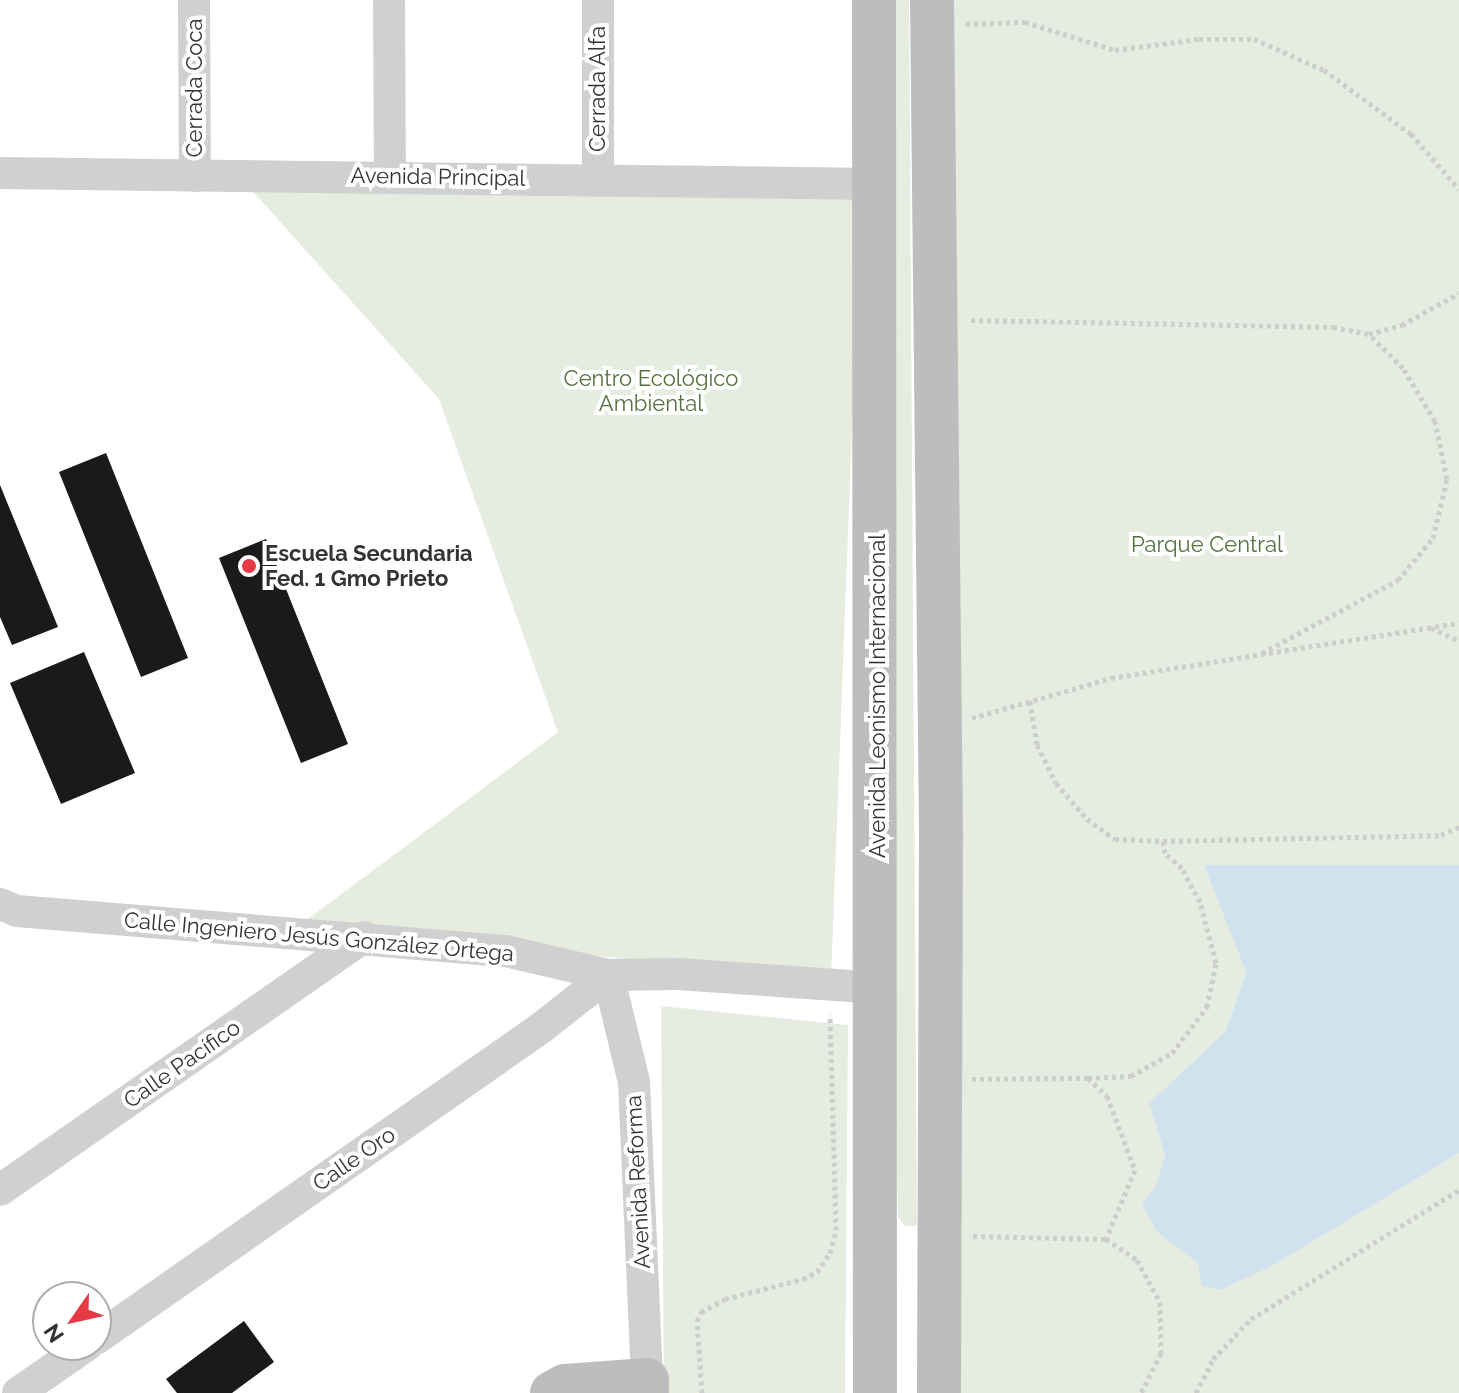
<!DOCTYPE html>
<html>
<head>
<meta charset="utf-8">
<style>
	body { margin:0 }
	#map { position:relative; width:1459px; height:1393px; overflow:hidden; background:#fff; font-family:Raleway,sans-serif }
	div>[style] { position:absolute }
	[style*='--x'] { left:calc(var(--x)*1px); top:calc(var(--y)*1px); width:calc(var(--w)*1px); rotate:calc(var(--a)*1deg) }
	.green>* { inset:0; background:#e6ecdf }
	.water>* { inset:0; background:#cfe2ee }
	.building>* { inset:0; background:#1a1a1a }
	.path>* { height:5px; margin-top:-2.5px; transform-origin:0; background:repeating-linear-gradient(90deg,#cdcdcd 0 4px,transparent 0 8px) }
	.street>* { height:32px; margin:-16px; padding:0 16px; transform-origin:16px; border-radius:16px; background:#d0d0d0 }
	.secondary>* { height:44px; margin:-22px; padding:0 22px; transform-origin:22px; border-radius:22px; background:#bdbdbd }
	.dots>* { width:22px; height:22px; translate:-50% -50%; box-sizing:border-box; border:4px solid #fff; border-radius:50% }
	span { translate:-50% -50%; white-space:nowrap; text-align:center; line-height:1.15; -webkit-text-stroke:8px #fff; paint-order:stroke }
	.street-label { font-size:22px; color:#333 }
	.park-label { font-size:22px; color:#56703f }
	.poi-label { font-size:22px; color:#333; font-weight:700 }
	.left { translate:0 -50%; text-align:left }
	.north { position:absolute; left:32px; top:1281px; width:80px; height:80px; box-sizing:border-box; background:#fff; border:2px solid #adadad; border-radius:50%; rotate:236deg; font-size:22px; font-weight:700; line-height:32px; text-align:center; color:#333 }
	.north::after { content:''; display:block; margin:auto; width:28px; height:36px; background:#e63946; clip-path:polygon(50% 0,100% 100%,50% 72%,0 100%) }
</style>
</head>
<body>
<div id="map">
	<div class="green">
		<div style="clip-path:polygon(873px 0,909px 0,917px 1226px,905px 1226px,898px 1217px)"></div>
		<div style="clip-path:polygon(953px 0,1459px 0,1459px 865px,1205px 865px,1246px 972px,1226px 1031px,1149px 1103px,1165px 1155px,1156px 1185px,1142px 1204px,1157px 1232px,1199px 1263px,1274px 1265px,1459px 1153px,1459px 1393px,954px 1393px)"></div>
		<div style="clip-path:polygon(247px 185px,861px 192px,831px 978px,296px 928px,558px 732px,439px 399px)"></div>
		<div style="clip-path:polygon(661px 1006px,848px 1025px,845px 1393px,664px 1393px)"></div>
	</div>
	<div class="water">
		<div style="clip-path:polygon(1204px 865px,1459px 865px,1459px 1153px,1274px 1265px,1220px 1290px,1202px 1286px,1198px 1263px,1157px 1232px,1142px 1204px,1156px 1185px,1165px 1155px,1149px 1103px,1226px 1031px,1246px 972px)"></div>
	</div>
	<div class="building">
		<div style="clip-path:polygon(106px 453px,188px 658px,141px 677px,59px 472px)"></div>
		<div style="clip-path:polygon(0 485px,58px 627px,12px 645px,0 617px)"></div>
		<div style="clip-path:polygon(266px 539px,348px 744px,301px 763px,219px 558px)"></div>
		<div style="clip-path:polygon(84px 652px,135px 773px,61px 804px,10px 683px)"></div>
		<div style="clip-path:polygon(244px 1321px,274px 1362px,232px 1393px,177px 1393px,166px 1379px)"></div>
	</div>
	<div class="path">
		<div style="--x:966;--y:24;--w:59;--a:-1.9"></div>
		<div style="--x:1025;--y:22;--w:94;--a:17.3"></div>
		<div style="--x:1115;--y:50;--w:85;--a:-7.5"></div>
		<div style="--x:1199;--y:39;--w:55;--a:0"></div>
		<div style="--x:1254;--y:39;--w:77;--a:23.9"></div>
		<div style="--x:1324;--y:70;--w:108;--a:36.3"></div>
		<div style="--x:1411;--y:134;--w:73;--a:48.9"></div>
		<div style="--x:971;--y:320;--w:362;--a:1.1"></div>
		<div style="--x:1333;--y:327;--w:37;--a:11"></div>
		<div style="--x:1369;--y:334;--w:34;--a:-15"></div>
		<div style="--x:1402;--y:325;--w:65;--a:-29.3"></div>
		<div style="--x:1431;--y:628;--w:31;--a:25"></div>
		<div style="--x:1262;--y:653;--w:154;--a:-28.2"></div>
		<div style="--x:1398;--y:580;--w:55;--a:-50.2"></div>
		<div style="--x:1433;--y:538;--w:61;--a:-76.7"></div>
		<div style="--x:1447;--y:479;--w:59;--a:-101.7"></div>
		<div style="--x:1435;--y:421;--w:62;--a:-121.1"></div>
		<div style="--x:1403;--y:368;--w:47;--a:-135"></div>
		<div style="--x:1030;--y:701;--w:45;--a:81"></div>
		<div style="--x:1037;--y:745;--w:42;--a:63.4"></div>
		<div style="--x:1056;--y:783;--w:48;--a:49.3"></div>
		<div style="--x:1087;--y:819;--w:34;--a:36"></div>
		<div style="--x:1115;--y:839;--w:48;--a:2.4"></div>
		<div style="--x:972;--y:718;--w:145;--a:-16.1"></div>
		<div style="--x:1111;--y:678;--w:352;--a:-9"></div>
		<div style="--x:1088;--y:1078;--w:43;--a:-2.7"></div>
		<div style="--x:1131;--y:1076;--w:47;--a:-29.3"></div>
		<div style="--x:1172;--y:1053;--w:58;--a:-52.7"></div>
		<div style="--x:1207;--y:1007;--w:45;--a:-78.4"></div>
		<div style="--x:1216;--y:963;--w:63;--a:-104.7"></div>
		<div style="--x:1200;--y:902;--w:38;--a:-118"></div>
		<div style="--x:1182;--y:868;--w:23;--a:-139"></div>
		<div style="--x:1165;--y:853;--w:12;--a:-99"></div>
		<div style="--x:1163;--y:841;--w:278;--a:-1.2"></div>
		<div style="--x:1441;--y:835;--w:20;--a:-24"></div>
		<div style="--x:972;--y:1079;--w:116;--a:-0.5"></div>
		<div style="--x:1088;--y:1078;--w:26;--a:43"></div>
		<div style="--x:1107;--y:1096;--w:79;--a:69.3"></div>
		<div style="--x:1135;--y:1170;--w:75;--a:112.8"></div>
		<div style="--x:973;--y:1236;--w:133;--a:1.3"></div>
		<div style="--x:1106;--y:1239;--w:37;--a:34"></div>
		<div style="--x:1137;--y:1260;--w:48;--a:61.3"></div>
		<div style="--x:1160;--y:1302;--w:51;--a:88.9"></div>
		<div style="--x:1161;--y:1353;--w:45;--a:116.6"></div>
		<div style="--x:702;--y:1393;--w:72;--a:-94"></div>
		<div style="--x:697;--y:1321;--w:10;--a:-66"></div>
		<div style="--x:701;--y:1312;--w:27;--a:-28"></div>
		<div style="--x:725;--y:1299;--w:81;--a:-14.4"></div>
		<div style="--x:803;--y:1279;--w:16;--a:-27"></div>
		<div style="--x:817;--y:1272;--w:23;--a:-56"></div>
		<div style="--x:830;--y:1253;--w:24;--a:-75"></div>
		<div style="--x:836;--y:1230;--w:216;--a:-91.6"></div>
		<div style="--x:1196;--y:1393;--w:38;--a:-63"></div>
		<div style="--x:1213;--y:1359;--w:55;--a:-46.5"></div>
		<div style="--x:1251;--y:1319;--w:245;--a:-31.8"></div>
	</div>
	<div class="street">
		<div style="--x:194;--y:0;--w:176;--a:89.7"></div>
		<div style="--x:389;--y:0;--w:175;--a:89.7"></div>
		<div style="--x:598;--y:0;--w:179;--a:90"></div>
		<div style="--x:0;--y:173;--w:877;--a:0.72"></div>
		<div style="--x:0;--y:904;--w:18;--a:22"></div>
		<div style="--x:17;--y:911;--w:491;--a:4.7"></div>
		<div style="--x:506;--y:951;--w:105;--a:13.2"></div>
		<div style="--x:608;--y:975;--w:70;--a:-0.8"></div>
		<div style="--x:678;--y:974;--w:198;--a:4"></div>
		<div style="--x:608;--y:975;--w:110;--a:76.3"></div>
		<div style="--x:634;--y:1082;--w:298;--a:87.5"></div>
		<div style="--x:0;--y:1190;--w:443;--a:-34.8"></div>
		<div style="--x:96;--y:1339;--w:543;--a:-34.95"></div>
		<div style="--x:541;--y:1028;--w:85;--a:-38.3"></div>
		<div style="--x:18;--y:1393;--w:84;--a:-34.8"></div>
	</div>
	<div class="secondary">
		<div style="--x:874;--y:0;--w:1393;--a:89.96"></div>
		<div style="--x:932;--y:0;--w:836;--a:89.38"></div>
		<div style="--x:941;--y:836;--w:557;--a:90.21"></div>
		<div style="--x:552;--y:1393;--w:15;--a:-28"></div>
		<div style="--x:565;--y:1386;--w:82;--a:-4.2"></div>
		<div style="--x:647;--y:1380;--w:13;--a:90"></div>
	</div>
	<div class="dots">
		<div style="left:249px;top:566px;background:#e63946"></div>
	</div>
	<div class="street-label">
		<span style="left:195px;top:88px;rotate:-90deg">Cerrada Coca</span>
		<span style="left:598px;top:89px;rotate:-90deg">Cerrada Alfa</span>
		<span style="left:438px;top:177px;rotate:1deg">Avenida Principal</span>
		<span style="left:878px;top:696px;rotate:-90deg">Avenida Leonismo Internacional</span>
		<span style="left:319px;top:937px;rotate:5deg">Calle Ingeniero Jesús González Ortega</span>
		<span style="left:182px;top:1064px;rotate:-35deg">Calle Pacífico</span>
		<span style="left:354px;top:1159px;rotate:-35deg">Calle Oro</span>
		<span style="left:638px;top:1182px;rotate:-93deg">Avenida Reforma</span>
	</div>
	<div class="park-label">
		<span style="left:651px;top:391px">Centro Ecológico<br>Ambiental</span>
		<span style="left:1207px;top:545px">Parque Central</span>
	</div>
	<div class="poi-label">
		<span class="left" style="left:265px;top:566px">Escuela Secundaria<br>Fed. 1 Gmo Prieto</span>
	</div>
	<div class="north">N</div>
</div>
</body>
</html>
